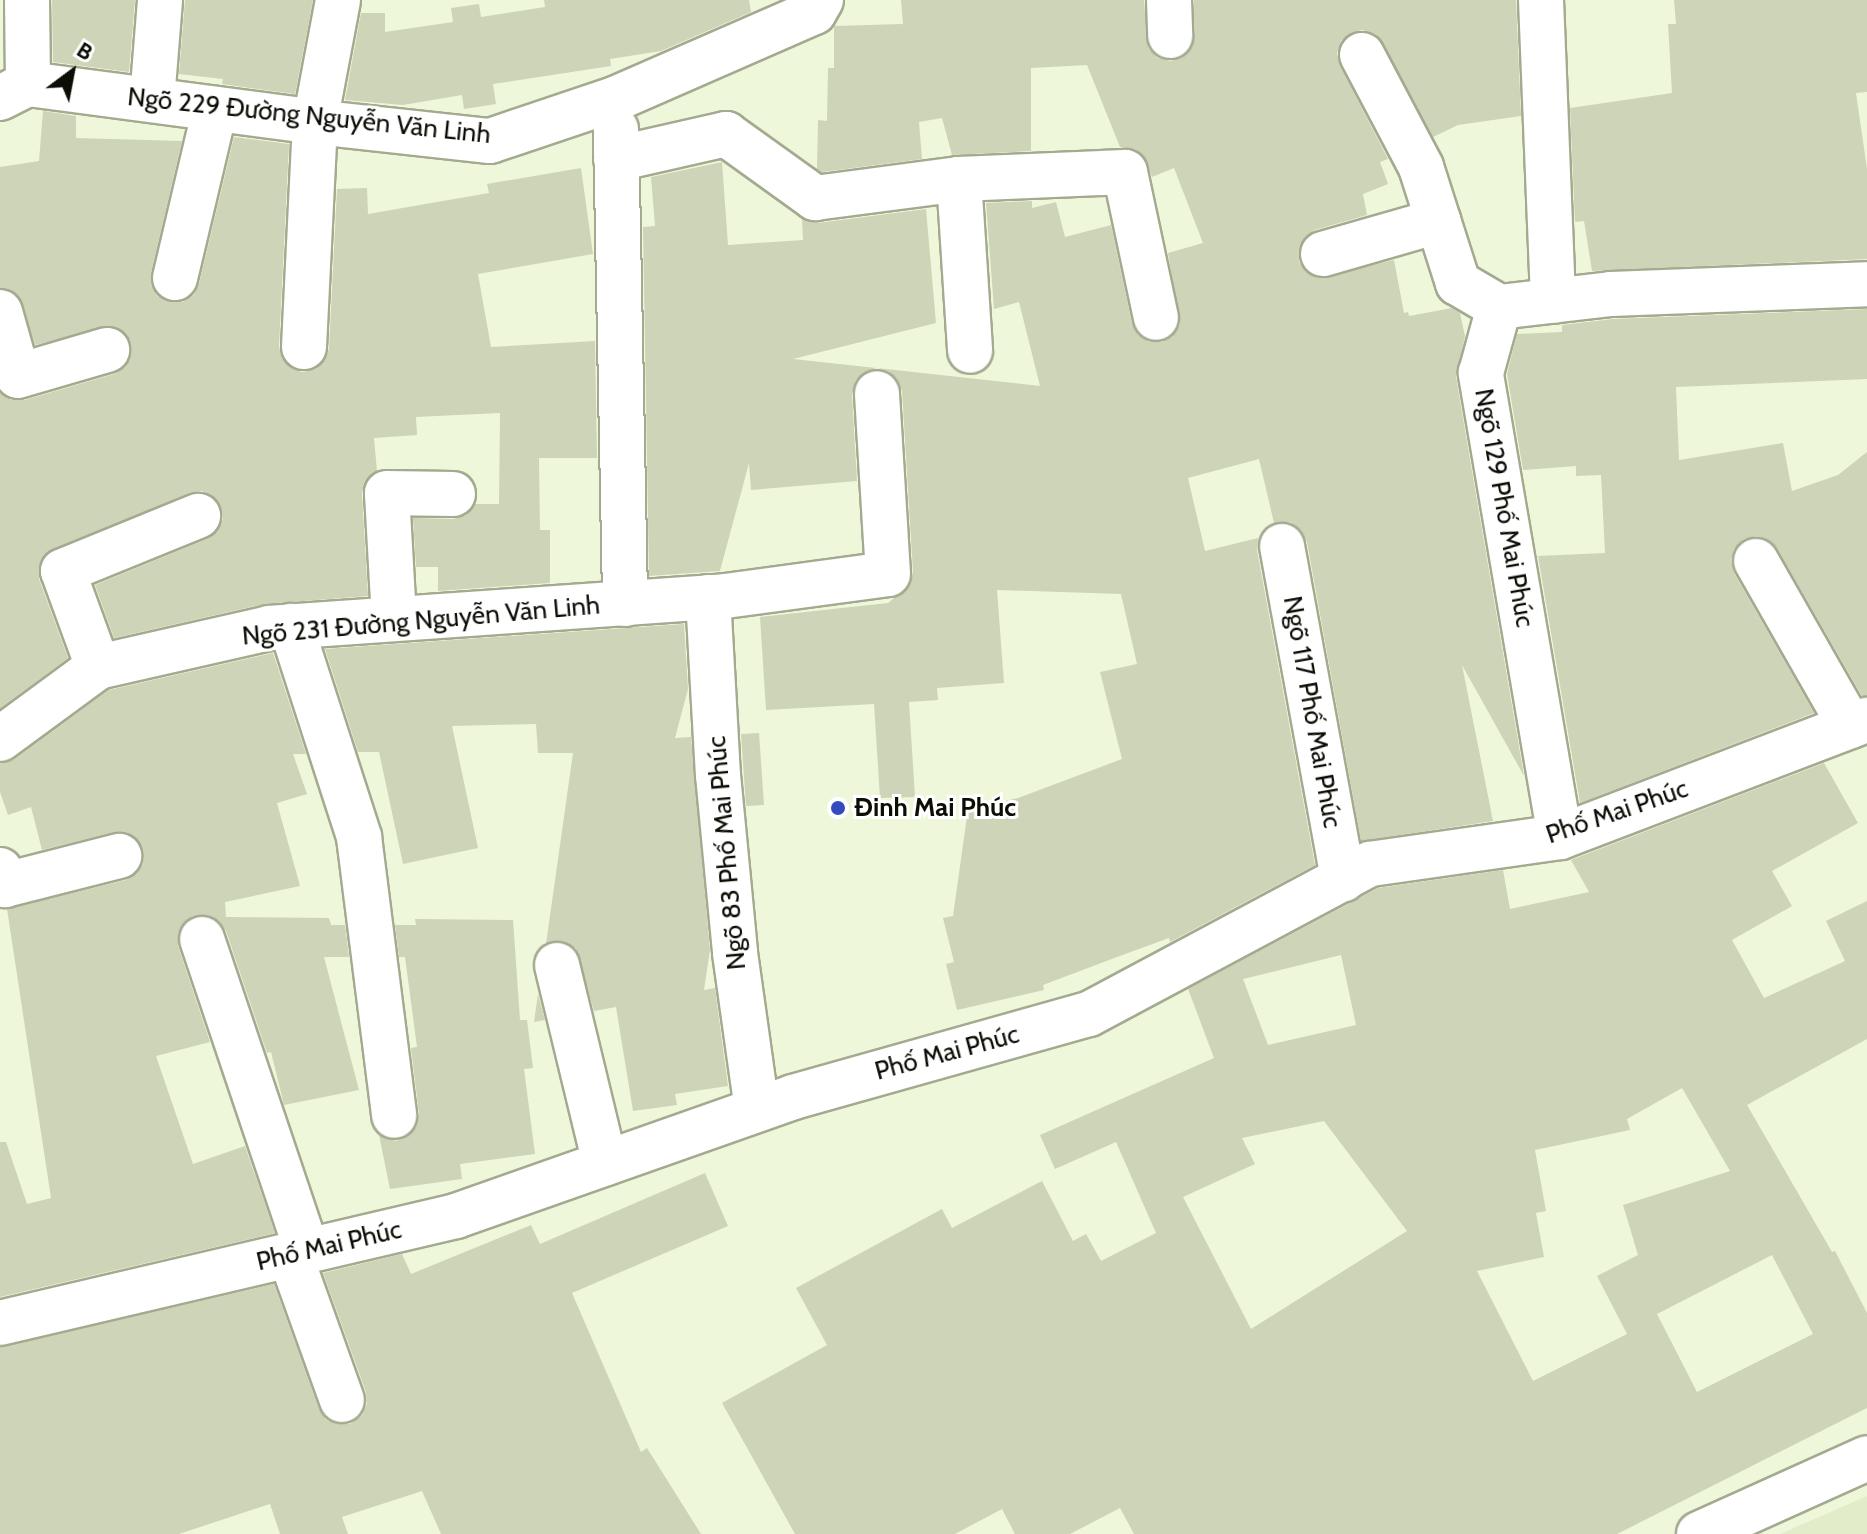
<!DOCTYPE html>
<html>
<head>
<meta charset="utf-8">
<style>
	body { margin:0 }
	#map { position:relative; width:1867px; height:1534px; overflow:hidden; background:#eff7da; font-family:Cabin,sans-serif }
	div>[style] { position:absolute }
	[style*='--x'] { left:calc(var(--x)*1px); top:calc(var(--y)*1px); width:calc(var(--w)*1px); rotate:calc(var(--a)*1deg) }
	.built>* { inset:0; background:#e3ecc8 }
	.building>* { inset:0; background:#cdd4b8 }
	.roads { filter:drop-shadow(2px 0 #a3aa8f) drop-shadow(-2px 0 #a3aa8f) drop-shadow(0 2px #a3aa8f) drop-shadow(0 -2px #a3aa8f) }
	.minor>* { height:44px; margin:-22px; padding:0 22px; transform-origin:22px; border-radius:22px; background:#fff }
	.dots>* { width:22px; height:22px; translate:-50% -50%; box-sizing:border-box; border:4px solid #fff; border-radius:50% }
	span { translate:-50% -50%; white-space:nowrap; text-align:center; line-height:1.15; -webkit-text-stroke:6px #fff; paint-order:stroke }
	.street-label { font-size:26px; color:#0b0e05 }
	.poi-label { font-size:26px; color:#0b0e05; font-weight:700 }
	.left { translate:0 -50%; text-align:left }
	.north { position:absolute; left:32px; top:32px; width:80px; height:80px; -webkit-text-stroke:6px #fff; paint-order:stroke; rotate:32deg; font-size:22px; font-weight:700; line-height:32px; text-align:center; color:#0b0e05 }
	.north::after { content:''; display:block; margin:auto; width:28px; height:36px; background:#0b0e05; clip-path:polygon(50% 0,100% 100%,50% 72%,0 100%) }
</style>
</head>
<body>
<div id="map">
	<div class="built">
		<div style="clip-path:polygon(1867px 1496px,1867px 1534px,1780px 1534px)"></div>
	</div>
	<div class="building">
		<div style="clip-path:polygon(52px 0,135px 0,129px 72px,53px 62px)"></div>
		<div style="clip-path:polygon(185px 0,313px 0,295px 94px,222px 84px,223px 79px,179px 74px)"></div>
		<div style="clip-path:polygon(544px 0,749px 0,751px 12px,661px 51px,610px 59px,611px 66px,493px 84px,496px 104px,464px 109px,462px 95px,403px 105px,345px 100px,361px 13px,385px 13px,385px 32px,453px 22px,451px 8px,479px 4px,481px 17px,545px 7px)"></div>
		<div style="clip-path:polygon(901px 0,1144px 0,1148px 48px,1157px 58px,1170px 61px,1182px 58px,1192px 47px,1194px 0,1516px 0,1521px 116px,1458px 125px,1433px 137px,1376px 34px,1362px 30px,1351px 33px,1341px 41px,1337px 53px,1340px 66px,1388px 159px,1380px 162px,1388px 184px,1363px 194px,1367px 215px,1315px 230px,1305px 237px,1299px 249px,1299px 262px,1305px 271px,1318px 278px,1394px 260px,1404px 313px,1408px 312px,1409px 316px,1452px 308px,1460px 313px,1465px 336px,1456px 377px,1524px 776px,1462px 665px,1493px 821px,1361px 841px,1307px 542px,1301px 530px,1290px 522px,1274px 523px,1259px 459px,1188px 478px,1205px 551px,1258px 538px,1257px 550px,1315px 865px,1170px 942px,1169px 938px,1117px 957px,1043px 985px,1044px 990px,957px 1010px,946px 964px,954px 962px,943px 918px,953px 916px,968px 809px,1018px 798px,1122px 759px,1100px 672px,1137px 664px,1121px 594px,997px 590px,1004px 683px,937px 688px,938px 700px,909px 702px,915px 797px,880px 798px,874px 704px,766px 710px,760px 617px,888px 603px,910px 585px,913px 572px,902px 391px,897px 379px,889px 371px,877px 368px,1040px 386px,1019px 302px,994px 309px,986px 203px,1032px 201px,1032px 208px,1056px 202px,1065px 237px,1111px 225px,1132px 323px,1138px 335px,1149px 342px,1162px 342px,1172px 337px,1180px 325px,1168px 253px,1203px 243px,1174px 168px,1152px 177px,1144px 156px,1135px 149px,1120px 147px,1087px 65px,1031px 68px,1031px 151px,952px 155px,942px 118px,919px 122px,922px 159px,822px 172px,817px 169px,818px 120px,827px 121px,828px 68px,834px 68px,834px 26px,903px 24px)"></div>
		<div style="clip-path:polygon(1674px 0,1867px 0,1867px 92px,1856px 93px,1867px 169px,1867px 259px,1592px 271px,1584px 221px,1575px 222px,1570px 108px,1672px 93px,1668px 24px,1676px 24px)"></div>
		<div style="clip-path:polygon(43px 111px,76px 116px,76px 138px,182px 141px,151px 273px,151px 284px,157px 296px,170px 302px,183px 302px,194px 295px,199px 284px,234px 137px,289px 144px,279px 346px,282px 359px,291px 368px,302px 372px,316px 369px,325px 360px,329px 349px,337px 189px,367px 188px,368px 214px,489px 193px,487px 184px,581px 168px,593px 254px,478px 274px,491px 347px,595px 341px,597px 458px,539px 458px,540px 530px,550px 530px,550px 583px,438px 591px,438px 567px,416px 567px,413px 518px,453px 519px,466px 515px,475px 504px,499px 504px,500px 413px,416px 417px,417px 435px,374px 438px,377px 471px,365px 481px,362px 494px,368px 596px,264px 604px,114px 638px,95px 585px,207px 539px,218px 531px,223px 519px,221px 507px,214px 497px,202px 491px,189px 493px,44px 555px,39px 566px,39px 579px,68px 658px,0 708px,0 393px,11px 400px,25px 400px,114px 374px,126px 367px,131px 355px,131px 344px,125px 333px,112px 326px,35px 345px,18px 295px,0 288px,0 167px,39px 161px)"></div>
		<div style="clip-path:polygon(722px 162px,728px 245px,803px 240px,802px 219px,818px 223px,926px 209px,936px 323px,793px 359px,876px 368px,863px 373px,855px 381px,852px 394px,857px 481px,751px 490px,749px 463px,720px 571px,649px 576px,643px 227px,655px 226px,651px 177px)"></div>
		<div style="clip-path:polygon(1867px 309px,1867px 379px,1676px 387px,1679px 460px,1783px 443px,1792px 491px,1838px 475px,1867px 452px,1867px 696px,1862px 696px,1777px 548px,1769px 540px,1757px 536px,1744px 539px,1734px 549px,1731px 560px,1734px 573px,1814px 713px,1580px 803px,1538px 556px,1605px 553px,1601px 475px,1576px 476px,1576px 466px,1523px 470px,1507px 374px,1517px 334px,1562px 332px,1562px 325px,1613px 319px)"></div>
		<div style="clip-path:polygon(684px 624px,688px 689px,675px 738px,691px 737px,710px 950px,704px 990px,715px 988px,728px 1086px,675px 1094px,677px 1105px,633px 1111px,616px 1007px,594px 1011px,576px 948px,563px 941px,546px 944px,573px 753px,538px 753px,536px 724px,452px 726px,478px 848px,403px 864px,379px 752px,358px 752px,325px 649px)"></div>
		<div style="clip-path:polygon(273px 653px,306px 754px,293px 754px,307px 794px,277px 803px,300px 886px,225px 902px,226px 917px,329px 918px,331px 925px,345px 925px,349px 957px,324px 957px,359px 1090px,284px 1105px,271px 1052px,267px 1053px,226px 931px,219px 921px,208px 915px,193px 916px,184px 922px,178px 933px,178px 946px,210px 1042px,156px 1056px,193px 1164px,245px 1146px,275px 1233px,0 1297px,0 1142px,6px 1142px,27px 1204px,51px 1198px,7px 909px,126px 880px,137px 873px,143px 864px,143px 851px,136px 838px,126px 832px,114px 832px,42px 850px,31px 807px,8px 815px,0 792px,0 764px,15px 759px,109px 690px)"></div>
		<div style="clip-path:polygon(759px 733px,764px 805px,746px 806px,741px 734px)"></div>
		<div style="clip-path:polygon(evenodd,1824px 763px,1858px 823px,1772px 871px,1792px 906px,1732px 940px,1764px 998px,1845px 961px,1826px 921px,1867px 901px,1867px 1039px,1747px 1105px,1832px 1252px,1835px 1251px,1867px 1313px,1867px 1408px,1617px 1534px,1134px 1534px,1120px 1508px,1070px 1534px,1015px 1534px,1002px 1509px,955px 1534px,795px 1534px,722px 1403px,827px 1345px,796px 1288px,942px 1209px,952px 1228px,1042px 1181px,1073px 1241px,1086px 1234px,1101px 1261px,1156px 1233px,1116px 1142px,1055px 1169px,1040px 1135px,1214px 1058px,1188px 989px,1378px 888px,1503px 870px,1510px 909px,1589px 892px,1571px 860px,1824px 763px,1341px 955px,1356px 1025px,1268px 1045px,1243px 979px,1341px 955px,1824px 763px,1682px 1088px,1730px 1171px,1623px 1205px,1638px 1255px,1597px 1276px,1627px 1334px,1533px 1381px,1477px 1271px,1544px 1257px,1536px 1213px,1546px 1211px,1535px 1150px,1630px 1130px,1627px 1119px,1682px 1088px,1824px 763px,1324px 1121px,1407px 1231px,1251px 1329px,1183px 1197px,1255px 1164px,1242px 1138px,1324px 1121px,1824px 763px,1772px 1255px,1813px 1334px,1697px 1392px,1657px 1314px,1772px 1255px)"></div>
		<div style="clip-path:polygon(415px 919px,513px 920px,520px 1020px,527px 1020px,533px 1068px,524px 1069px,535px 1154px,460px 1164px,462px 1179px,390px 1189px,379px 1135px,396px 1141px,408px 1136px,417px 1126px,419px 1114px,411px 1048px,417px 1047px,405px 957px,399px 957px,395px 925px,416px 925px)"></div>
		<div style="clip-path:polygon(538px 994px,545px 1020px,534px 1022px)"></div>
		<div style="clip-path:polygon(705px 1173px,728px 1226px,572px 1293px,641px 1452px,647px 1448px,701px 1534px,441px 1534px,422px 1491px,342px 1517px,348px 1534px,280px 1534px,270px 1504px,179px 1534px,0 1534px,0 1347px,274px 1284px,319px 1409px,326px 1420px,337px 1424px,350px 1424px,362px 1416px,367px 1404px,366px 1392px,323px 1273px,402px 1254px,411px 1274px,531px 1225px,540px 1244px)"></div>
	</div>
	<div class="roads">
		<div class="minor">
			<div style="--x:27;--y:0;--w:84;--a:89.3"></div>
			<div style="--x:1169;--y:0;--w:36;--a:88"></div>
			<div style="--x:1541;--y:0;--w:301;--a:87.7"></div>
			<div style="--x:1362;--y:55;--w:127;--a:62.2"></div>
			<div style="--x:1421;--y:167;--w:122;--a:72.3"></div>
			<div style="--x:1458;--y:283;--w:48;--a:30.3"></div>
			<div style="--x:0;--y:98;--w:31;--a:-27"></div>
			<div style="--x:28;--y:84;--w:290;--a:7.5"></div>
			<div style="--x:315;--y:122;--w:176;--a:6.2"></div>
			<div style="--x:490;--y:141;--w:132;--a:-18.6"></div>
			<div style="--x:615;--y:99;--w:217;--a:-23.6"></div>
			<div style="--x:814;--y:12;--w:14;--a:-60"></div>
			<div style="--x:152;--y:100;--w:100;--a:-85.4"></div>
			<div style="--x:616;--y:129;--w:475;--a:88.9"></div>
			<div style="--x:616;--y:159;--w:113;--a:-12.8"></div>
			<div style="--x:726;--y:134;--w:110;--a:35.7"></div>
			<div style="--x:815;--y:198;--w:145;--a:-7.5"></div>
			<div style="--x:959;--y:179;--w:166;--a:-2.4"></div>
			<div style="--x:1125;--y:172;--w:149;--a:78"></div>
			<div style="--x:959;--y:179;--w:172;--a:86.3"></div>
			<div style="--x:1323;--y:254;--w:120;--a:-16"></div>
			<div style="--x:175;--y:278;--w:174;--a:-76.7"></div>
			<div style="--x:0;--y:312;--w:66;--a:74.3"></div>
			<div style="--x:18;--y:376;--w:93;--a:-16.3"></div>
			<div style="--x:304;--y:347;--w:225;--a:-87.2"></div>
			<div style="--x:315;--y:122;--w:124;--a:-79.3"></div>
			<div style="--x:1282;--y:546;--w:339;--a:79.6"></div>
			<div style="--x:1756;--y:561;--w:190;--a:60.3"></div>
			<div style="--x:708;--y:597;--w:178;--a:86.8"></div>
			<div style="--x:718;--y:775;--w:179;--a:84.5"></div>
			<div style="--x:735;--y:953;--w:158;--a:82"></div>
			<div style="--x:394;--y:619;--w:126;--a:-93.2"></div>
			<div style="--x:387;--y:493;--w:66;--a:0.9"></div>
			<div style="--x:291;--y:626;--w:222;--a:72.1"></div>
			<div style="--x:359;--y:837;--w:281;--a:82.8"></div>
			<div style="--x:98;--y:667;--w:102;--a:-110"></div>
			<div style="--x:63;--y:571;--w:146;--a:-22.2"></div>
			<div style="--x:0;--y:739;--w:122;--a:-36.3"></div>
			<div style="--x:98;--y:667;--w:175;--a:-12.8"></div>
			<div style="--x:269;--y:628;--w:457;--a:-4"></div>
			<div style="--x:725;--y:596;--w:164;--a:-7.7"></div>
			<div style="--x:888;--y:574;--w:181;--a:-93.5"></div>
			<div style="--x:1560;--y:837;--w:471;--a:-99.7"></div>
			<div style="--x:1481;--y:373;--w:68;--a:-74.7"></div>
			<div style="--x:1499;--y:307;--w:113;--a:-6.6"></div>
			<div style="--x:1611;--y:294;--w:256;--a:-2.2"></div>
			<div style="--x:0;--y:870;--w:16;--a:72"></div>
			<div style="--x:5;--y:885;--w:118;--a:-14.3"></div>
			<div style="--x:202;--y:939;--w:329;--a:71.4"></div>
			<div style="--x:557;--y:965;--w:204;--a:76.4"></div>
			<div style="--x:290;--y:1255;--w:154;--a:70.3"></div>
			<div style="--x:0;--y:1323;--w:468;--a:-13.2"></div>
			<div style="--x:456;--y:1216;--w:357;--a:-19.4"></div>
			<div style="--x:793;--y:1097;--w:307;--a:-15.7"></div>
			<div style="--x:1089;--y:1014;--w:319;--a:-28.1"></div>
			<div style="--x:1370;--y:864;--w:192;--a:-8.1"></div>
			<div style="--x:1560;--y:837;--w:329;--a:-20.9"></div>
			<div style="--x:1699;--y:1534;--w:184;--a:-24.3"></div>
		</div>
	</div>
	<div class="dots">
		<div style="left:838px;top:808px;background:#334bbc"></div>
	</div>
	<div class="street-label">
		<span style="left:309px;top:116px;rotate:6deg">Ngõ 229 Đường Nguyễn Văn Linh</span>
		<span style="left:1504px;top:508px;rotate:80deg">Ngõ 129 Phố Mai Phúc</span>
		<span style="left:421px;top:621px;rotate:-5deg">Ngõ 231 Đường Nguyễn Văn Linh</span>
		<span style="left:1312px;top:712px;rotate:80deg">Ngõ 117 Phố Mai Phúc</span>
		<span style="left:1617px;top:812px;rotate:-19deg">Phố Mai Phúc</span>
		<span style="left:727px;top:853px;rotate:-95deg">Ngõ 83 Phố Mai Phúc</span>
		<span style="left:947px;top:1053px;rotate:-15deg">Phố Mai Phúc</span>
		<span style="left:329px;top:1246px;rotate:-13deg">Phố Mai Phúc</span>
	</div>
	<div class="poi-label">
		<span class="left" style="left:854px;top:808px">Đinh Mai Phúc</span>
	</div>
	<div class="north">B</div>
</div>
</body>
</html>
